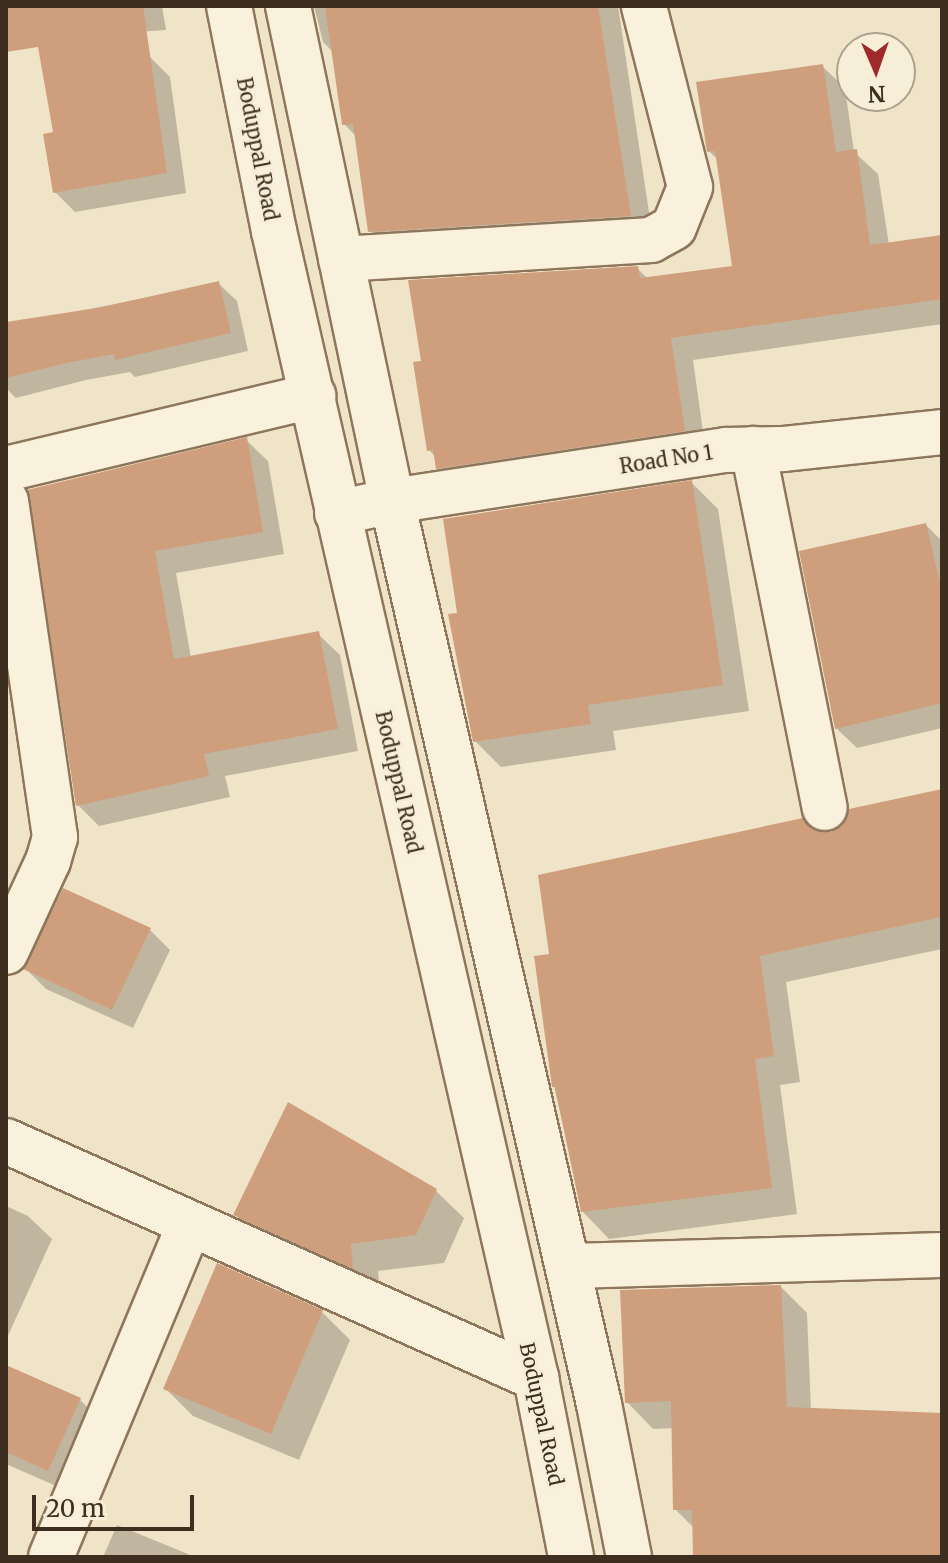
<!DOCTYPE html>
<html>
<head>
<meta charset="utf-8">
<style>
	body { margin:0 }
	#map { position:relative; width:948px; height:1563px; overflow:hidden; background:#f0e4c8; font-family:Merriweather,serif }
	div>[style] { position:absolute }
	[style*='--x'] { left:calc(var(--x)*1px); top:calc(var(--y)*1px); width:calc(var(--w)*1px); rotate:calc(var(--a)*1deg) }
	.shadow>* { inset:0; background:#0003 }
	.building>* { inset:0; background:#cf9f7d }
	.roads { filter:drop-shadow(2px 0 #8d765c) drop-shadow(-2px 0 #8d765c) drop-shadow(0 2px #8d765c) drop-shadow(0 -2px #8d765c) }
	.minor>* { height:44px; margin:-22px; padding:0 22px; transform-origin:22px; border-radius:22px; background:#faf1dc }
	.tertiary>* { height:44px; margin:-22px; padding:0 22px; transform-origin:22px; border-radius:22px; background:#faf1dc }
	span { translate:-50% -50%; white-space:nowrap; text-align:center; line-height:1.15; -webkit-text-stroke:6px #f7eed8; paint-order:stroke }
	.street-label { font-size:20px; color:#3d2e20 }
	.frame { position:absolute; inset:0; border:8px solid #3d2e20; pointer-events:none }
	.north { position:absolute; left:836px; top:32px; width:80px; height:80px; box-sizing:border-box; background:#f7eed8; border:2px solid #ada18e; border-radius:50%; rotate:178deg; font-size:22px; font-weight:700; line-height:32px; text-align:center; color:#3d2e20 }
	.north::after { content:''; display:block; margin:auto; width:28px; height:36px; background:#9e2a2b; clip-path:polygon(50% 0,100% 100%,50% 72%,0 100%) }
	.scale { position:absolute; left:32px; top:1495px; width:162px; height:36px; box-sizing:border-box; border:4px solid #3d2e20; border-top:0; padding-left:10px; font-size:24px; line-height:28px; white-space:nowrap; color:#3d2e20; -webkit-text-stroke:6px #f7eed8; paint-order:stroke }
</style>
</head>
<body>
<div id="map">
	<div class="shadow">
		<div style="clip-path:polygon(6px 6px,162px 6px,166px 30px,11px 40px,6px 34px)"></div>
		<div style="clip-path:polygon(314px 6px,618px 6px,653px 239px,394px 254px,370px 231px,357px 137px,344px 124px,334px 53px,323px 42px)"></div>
		<div style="clip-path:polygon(150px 57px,170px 77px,186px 193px,75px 212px,55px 192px,55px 134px)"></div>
		<div style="clip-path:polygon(822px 66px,845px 88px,854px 152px,878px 174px,889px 245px,942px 237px,942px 324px,693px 360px,706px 453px,460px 491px,438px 468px,436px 457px,429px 450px,637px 268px,648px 279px,734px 267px,718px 160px,709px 151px)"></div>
		<div style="clip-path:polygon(218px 283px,237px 301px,248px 351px,135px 377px,130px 372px,86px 380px,16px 398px,6px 388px,6px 326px)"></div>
		<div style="clip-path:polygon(246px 440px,268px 461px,284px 554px,176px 573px,191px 658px,318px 634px,340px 655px,358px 751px,225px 776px,230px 797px,99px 826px,78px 805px,30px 491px)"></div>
		<div style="clip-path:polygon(692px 483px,718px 509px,749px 711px,613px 731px,616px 750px,501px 767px,475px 741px,459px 615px)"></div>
		<div style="clip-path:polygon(926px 525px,942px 541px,942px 728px,857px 748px,836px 728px)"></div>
		<div style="clip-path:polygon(942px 791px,942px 949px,786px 982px,800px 1082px,780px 1085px,797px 1214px,609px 1239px,583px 1212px,554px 1086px,551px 955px,815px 833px,831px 834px)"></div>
		<div style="clip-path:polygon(150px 930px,170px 950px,133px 1028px,46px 989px,26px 969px)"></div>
		<div style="clip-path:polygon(436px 1191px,464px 1218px,444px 1263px,378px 1271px,380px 1295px,263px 1242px,235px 1214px)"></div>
		<div style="clip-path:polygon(6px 1206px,28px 1216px,52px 1239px,6px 1340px)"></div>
		<div style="clip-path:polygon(218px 1265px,322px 1312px,350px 1340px,299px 1460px,193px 1416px,166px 1389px)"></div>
		<div style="clip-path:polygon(781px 1287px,807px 1313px,811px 1410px,942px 1415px,942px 1557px,695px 1557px,694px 1528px,675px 1509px,674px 1428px,653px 1429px,627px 1402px)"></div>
		<div style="clip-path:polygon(6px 1367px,80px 1400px,104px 1423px,72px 1493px,6px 1464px)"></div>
		<div style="clip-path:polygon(117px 1525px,188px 1554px,192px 1557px,103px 1557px)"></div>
	</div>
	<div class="building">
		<div style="clip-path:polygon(6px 6px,143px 6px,167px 173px,53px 193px,43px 134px,53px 132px,38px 47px,6px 52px)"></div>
		<div style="clip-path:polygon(325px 6px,598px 6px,631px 216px,368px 232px,353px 124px,342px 125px)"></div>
		<div style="clip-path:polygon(823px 64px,836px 152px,857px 149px,870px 245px,942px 235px,942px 299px,671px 338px,685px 431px,436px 469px,433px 450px,427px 451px,413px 362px,421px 361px,408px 280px,638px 266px,640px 278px,732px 266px,715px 151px,707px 152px,696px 82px)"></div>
		<div style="clip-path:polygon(219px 281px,231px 333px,115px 360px,114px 354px,67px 363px,6px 378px,6px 322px,103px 307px)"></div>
		<div style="clip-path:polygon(247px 437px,263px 532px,155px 551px,174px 659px,319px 631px,338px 729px,204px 754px,209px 776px,76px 806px,27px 490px)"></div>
		<div style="clip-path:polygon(692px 480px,723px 685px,588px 705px,591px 724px,473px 742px,448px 614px,457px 613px,443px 519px)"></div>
		<div style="clip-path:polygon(926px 523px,942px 591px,942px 703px,835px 729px,799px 551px)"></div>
		<div style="clip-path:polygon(942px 789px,942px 917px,760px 956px,774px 1056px,755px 1059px,772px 1188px,581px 1212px,555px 1087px,552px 1087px,534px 956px,549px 954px,538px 875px,803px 818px,816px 831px,831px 832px,842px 826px,849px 809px)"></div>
		<div style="clip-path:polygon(63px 888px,151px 928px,112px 1010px,23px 969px)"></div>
		<div style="clip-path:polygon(288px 1102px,437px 1189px,416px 1235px,351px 1244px,353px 1269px,233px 1215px)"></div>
		<div style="clip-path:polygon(217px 1263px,323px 1310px,271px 1434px,163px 1389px)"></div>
		<div style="clip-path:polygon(781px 1285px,787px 1407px,942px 1413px,942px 1557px,693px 1557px,692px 1510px,673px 1510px,671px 1401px,625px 1403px,620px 1290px)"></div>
		<div style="clip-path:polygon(6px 1365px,81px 1398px,48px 1471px,6px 1452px)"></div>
	</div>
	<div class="roads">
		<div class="minor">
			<div style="--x:341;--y:259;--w:311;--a:-3.5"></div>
			<div style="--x:651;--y:240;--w:26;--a:-29"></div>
			<div style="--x:674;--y:227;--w:43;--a:-68.2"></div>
			<div style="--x:690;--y:187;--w:187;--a:-104.3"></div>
			<div style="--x:753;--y:449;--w:366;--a:78.7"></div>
			<div style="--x:6;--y:469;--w:316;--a:-13.4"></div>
			<div style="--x:6;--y:501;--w:340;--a:81.7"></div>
			<div style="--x:55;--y:837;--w:25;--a:106"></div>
			<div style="--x:48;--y:861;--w:100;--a:114.8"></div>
			<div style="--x:337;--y:513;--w:56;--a:-12.3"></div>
			<div style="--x:392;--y:501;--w:338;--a:-8.7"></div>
			<div style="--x:726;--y:450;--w:57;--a:-1"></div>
			<div style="--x:783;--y:449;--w:160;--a:-6.1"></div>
			<div style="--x:6;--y:1141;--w:581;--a:24.09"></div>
			<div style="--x:569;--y:1266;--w:373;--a:-1.7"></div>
			<div style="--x:51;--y:1557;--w:360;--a:-67.4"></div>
		</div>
		<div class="tertiary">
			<div style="--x:229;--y:6;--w:229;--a:78.7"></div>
			<div style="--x:274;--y:231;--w:1177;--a:77.13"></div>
			<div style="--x:536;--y:1378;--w:182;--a:78.9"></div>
			<div style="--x:288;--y:6;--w:506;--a:78.13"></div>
			<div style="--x:392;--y:501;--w:926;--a:77.09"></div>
			<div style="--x:599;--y:1404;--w:156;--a:78.9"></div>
		</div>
	</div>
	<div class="street-label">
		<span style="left:258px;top:149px;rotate:79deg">Boduppal Road</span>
		<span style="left:666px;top:459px;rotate:-9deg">Road No 1</span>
		<span style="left:399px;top:782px;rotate:77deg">Boduppal Road</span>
		<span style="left:542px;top:1414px;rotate:78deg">Boduppal Road</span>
	</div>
	<div class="frame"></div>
	<div class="north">N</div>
	<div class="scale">20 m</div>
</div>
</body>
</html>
